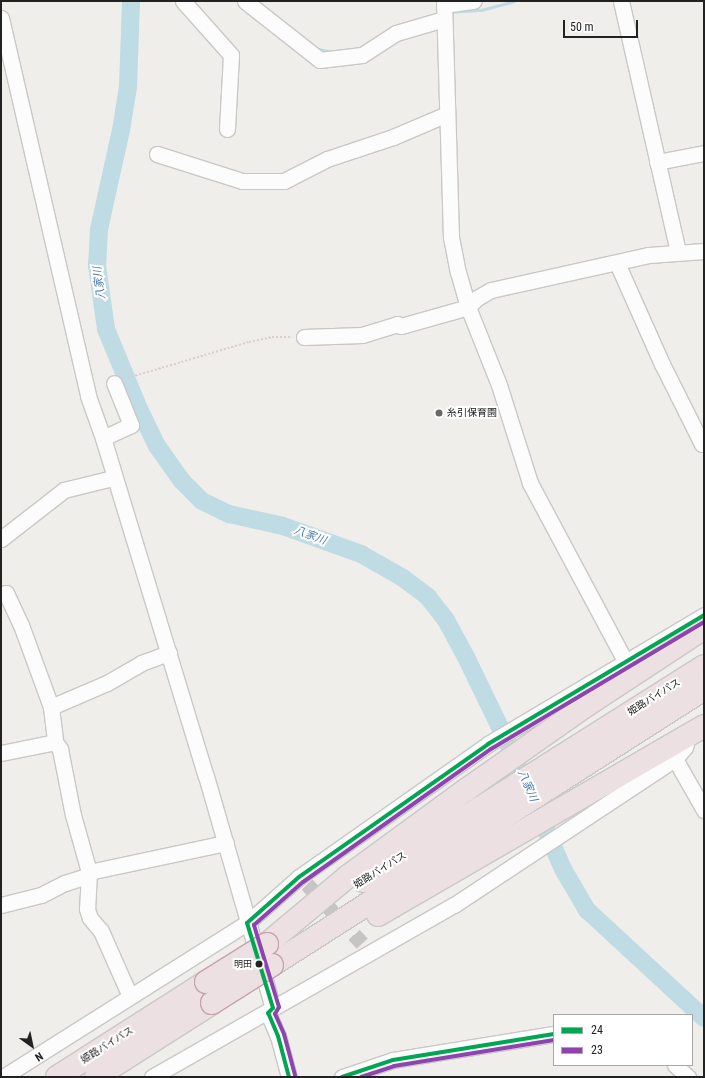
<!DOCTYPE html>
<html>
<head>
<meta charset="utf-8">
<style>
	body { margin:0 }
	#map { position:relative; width:705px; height:1078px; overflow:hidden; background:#f0eeeb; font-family:"Roboto Condensed","Noto Sans JP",sans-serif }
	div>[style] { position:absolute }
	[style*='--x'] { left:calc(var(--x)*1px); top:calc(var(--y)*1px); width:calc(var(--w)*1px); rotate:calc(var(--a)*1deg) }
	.stream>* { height:3px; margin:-1.5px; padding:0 1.5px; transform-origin:1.5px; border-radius:1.5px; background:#bfdbe3 }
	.river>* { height:18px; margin:-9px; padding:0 9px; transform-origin:9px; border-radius:9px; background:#bfdbe3 }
	.minor-tunnel>* { height:15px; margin-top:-7.5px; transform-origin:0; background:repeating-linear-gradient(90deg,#c7c5c3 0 15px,transparent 0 23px) }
	.path>* { height:2px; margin-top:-1px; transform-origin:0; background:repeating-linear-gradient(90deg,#dccecd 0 2px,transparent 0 4px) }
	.roads { filter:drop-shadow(1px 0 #c9c8c7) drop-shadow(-1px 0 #c9c8c7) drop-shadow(0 1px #c9c8c7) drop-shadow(0 -1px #c9c8c7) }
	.minor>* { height:15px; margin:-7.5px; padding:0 7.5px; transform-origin:7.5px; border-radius:7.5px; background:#fdfcfc }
	.highway>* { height:22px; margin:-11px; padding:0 11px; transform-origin:11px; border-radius:11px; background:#ece0e2 }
	.bridges { filter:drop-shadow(1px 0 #c5a2ac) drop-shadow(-1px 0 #c5a2ac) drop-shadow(0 1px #c5a2ac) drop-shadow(0 -1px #c5a2ac) }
	.highway-bridge>* { height:22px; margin:-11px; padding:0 11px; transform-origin:11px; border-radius:11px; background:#ece0e2 }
	.bus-1>* { height:4px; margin:-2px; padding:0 2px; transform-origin:2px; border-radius:2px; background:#00a651 }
	.bus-2>* { height:4px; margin:-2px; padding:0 2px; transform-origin:2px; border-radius:2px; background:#8e44ad }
	.dots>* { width:11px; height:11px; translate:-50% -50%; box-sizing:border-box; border:2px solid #fff; border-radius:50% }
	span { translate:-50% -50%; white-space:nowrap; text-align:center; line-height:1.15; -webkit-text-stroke:4px #fff; paint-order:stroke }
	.bus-label { font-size:9px; color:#222 }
	.right { translate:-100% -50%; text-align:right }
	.poi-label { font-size:10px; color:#222 }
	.left { translate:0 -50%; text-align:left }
	.street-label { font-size:10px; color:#222 }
	.water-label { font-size:11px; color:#4a7aab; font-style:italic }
	.frame { position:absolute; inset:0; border:2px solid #222; pointer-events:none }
	.legend { position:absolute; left:553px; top:1014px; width:140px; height:52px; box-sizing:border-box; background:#fff; border:1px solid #a7a7a7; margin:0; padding:5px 7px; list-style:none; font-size:12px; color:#222 }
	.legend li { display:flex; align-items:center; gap:8px; height:20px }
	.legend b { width:20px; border:1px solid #a7a7a7 }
	.north { position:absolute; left:12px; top:1026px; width:40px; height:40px; -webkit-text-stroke:3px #fff; paint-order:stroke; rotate:147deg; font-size:11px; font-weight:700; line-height:16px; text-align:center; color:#222 }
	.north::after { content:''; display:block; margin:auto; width:14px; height:18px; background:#222; clip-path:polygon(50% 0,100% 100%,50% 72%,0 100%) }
	.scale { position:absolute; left:563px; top:20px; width:75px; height:18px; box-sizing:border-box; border:2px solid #222; border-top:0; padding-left:5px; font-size:12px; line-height:14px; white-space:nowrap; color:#222; -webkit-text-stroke:3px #fff; paint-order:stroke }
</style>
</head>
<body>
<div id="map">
	<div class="stream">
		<div style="--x:257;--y:1;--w:13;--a:39"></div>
		<div style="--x:449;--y:12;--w:32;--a:-4"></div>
		<div style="--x:481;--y:10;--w:34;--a:-15"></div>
		<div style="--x:314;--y:48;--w:18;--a:13"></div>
	</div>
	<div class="river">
		<div style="--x:131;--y:1;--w:86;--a:92"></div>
		<div style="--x:128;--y:87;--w:44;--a:99.2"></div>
		<div style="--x:121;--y:130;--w:101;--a:102.5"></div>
		<div style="--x:99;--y:229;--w:36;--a:93"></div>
		<div style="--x:97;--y:265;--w:65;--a:82"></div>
		<div style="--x:106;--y:329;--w:87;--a:67.6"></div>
		<div style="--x:139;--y:409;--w:41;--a:64.1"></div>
		<div style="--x:157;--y:446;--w:43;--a:54.5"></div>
		<div style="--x:182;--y:481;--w:28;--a:45"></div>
		<div style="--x:202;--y:501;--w:30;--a:26"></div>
		<div style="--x:229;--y:514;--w:55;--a:12.5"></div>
		<div style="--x:283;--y:526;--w:83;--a:19.7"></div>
		<div style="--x:361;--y:554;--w:48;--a:29.7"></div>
		<div style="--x:403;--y:578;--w:31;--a:37"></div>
		<div style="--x:428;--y:597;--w:29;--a:52"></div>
		<div style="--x:446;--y:620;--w:42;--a:61.6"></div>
		<div style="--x:466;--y:657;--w:99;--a:64.2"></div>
		<div style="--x:509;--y:746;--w:134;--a:66.3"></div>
		<div style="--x:563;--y:869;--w:48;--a:59.7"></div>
		<div style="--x:587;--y:910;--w:159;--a:42.7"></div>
	</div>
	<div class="minor-tunnel">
		<div style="--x:307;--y:884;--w:81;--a:47"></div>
	</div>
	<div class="path">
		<div style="--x:124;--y:379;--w:130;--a:-16.5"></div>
		<div style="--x:249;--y:342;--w:24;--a:-12"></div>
		<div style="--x:272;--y:337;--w:20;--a:0"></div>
	</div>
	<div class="roads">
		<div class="minor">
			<div style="--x:183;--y:1;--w:72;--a:48.4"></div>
			<div style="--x:231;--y:55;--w:74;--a:93.1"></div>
			<div style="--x:245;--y:1;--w:95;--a:38.2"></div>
			<div style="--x:320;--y:60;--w:42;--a:-6.8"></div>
			<div style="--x:362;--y:55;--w:40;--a:-32.9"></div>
			<div style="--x:396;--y:33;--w:50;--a:-16.3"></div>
			<div style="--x:444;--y:1;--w:236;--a:88.3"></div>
			<div style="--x:451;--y:237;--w:36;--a:79"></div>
			<div style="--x:458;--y:272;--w:36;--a:74"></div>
			<div style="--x:468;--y:307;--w:84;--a:68.3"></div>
			<div style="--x:499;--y:385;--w:103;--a:72.4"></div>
			<div style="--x:530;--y:483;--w:204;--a:61.9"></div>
			<div style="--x:621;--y:1;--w:257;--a:77.2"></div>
			<div style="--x:444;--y:5;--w:30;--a:-8"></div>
			<div style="--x:1;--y:18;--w:388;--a:77"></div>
			<div style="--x:88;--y:396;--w:45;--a:70.3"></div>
			<div style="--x:103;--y:438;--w:353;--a:73.1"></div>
			<div style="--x:206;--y:776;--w:241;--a:73.9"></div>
			<div style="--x:157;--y:154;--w:89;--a:17.6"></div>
			<div style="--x:242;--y:181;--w:42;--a:0"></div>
			<div style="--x:284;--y:181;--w:48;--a:-27.1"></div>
			<div style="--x:327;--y:159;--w:70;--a:-18.4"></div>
			<div style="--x:393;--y:137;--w:59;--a:-23.1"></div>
			<div style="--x:657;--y:162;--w:48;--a:-10.8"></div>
			<div style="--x:617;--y:263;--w:111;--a:66"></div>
			<div style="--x:662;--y:364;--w:89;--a:63.4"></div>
			<div style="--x:702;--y:444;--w:2;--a:0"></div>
			<div style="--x:304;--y:337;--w:58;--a:-2"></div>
			<div style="--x:362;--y:335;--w:37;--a:-17"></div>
			<div style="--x:397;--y:324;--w:4;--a:27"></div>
			<div style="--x:401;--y:326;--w:70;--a:-15.8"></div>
			<div style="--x:468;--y:307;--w:13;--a:-45"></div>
			<div style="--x:477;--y:298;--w:16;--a:-30"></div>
			<div style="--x:491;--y:290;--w:162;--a:-12.5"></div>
			<div style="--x:649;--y:255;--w:55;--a:-4.2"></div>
			<div style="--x:103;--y:438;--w:31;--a:-25"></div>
			<div style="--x:131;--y:425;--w:45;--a:-112"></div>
			<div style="--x:1;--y:539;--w:80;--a:-37.9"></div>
			<div style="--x:64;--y:490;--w:50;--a:-13.8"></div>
			<div style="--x:1;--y:594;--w:5;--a:-11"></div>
			<div style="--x:6;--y:593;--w:35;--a:65"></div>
			<div style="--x:21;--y:625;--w:87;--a:69.9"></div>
			<div style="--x:51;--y:707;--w:35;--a:83"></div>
			<div style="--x:55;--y:742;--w:9;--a:54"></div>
			<div style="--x:60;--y:749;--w:67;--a:78.9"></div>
			<div style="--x:73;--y:815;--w:59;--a:74.3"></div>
			<div style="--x:89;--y:872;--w:37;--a:93"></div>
			<div style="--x:87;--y:909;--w:9;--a:72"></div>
			<div style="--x:90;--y:918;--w:17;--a:50"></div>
			<div style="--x:101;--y:931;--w:71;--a:66"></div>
			<div style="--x:51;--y:707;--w:61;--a:-23.2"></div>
			<div style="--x:107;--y:683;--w:39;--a:-30"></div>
			<div style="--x:141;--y:663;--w:30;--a:-20"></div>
			<div style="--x:1;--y:753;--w:55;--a:-11.5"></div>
			<div style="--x:675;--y:759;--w:59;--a:60.4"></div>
			<div style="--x:89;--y:872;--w:140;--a:-12"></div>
			<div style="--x:1;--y:905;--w:41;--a:-14"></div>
			<div style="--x:41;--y:895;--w:27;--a:-27"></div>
			<div style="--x:65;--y:883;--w:23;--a:-18"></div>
			<div style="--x:268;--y:1013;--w:25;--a:67"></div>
			<div style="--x:278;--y:1036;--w:42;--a:75"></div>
			<div style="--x:675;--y:1065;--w:18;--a:43"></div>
			<div style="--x:3;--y:1077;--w:289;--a:-32.3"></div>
			<div style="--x:247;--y:923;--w:69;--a:-41.5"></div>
			<div style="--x:299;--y:877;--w:231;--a:-35.1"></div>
			<div style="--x:488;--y:744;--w:252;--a:-30.8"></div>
			<div style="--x:152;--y:1077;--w:348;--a:-29.7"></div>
			<div style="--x:454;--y:905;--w:265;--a:-33.5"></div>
			<div style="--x:675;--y:759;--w:16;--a:-50"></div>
			<div style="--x:685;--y:747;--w:11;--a:-75"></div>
			<div style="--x:342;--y:1077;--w:54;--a:-18.4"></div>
			<div style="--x:393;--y:1060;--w:163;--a:-9.2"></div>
		</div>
		<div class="highway">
			<div style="--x:364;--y:881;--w:402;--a:-32.3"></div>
			<div style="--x:378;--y:915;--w:377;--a:-30.1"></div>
			<div style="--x:267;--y:944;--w:104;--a:-39.9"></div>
			<div style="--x:347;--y:877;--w:147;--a:-36.2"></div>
			<div style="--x:466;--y:790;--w:148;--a:-35.1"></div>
			<div style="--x:587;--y:705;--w:140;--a:-33.3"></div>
			<div style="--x:272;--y:965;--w:513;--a:-32.57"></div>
			<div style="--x:57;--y:1077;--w:177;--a:-32.5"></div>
			<div style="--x:96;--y:1077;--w:138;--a:-32.5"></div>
		</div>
	</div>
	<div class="bridges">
		<div class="highway-bridge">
			<div style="--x:206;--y:982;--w:72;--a:-31.9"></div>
			<div style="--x:212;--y:1003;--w:71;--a:-32.3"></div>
		</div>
	</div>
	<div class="bus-1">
		<div style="--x:289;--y:1077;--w:42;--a:-105"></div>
		<div style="--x:278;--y:1036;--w:25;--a:-113"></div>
		<div style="--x:268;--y:1013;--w:7;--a:-45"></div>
		<div style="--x:273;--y:1008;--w:89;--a:-107"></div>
		<div style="--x:247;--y:923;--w:69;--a:-41.5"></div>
		<div style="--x:299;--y:877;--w:231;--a:-35.1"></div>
		<div style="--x:488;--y:744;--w:252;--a:-30.8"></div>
		<div style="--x:342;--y:1077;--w:54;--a:-18.4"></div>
		<div style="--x:393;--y:1060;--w:163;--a:-9.2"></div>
	</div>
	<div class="bus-2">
		<div style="--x:295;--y:1075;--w:42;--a:-105"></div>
		<div style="--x:284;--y:1034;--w:22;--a:-114"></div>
		<div style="--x:275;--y:1014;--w:8;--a:-60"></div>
		<div style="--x:279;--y:1007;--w:86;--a:-107"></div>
		<div style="--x:254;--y:925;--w:65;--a:-41.3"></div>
		<div style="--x:303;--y:882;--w:230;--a:-35.3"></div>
		<div style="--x:491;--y:749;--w:248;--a:-30.8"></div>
		<div style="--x:361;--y:1077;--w:35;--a:-18"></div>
		<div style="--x:394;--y:1066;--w:162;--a:-9.2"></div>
	</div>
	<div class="dots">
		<div style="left:439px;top:413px;background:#6a6968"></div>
		<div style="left:259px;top:964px;background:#222"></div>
	</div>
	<div class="bus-label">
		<span class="right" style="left:252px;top:964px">明田</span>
	</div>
	<div class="poi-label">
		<span class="left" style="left:447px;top:413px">糸引保育園</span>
	</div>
	<div class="street-label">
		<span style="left:654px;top:697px;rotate:-32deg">姫路バイパス</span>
		<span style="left:380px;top:870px;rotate:-32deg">姫路バイパス</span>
		<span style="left:107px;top:1045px;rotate:-32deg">姫路バイパス</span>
	</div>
	<div class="water-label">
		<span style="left:100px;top:283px;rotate:-97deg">八家川</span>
		<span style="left:310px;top:536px;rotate:20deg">八家川</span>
		<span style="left:527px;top:786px;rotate:67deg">八家川</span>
	</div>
	<div class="frame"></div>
	<ul class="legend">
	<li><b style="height:5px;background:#00a651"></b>24</li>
	<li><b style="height:5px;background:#8e44ad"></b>23</li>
	</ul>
	<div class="north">N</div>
	<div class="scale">50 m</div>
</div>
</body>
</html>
